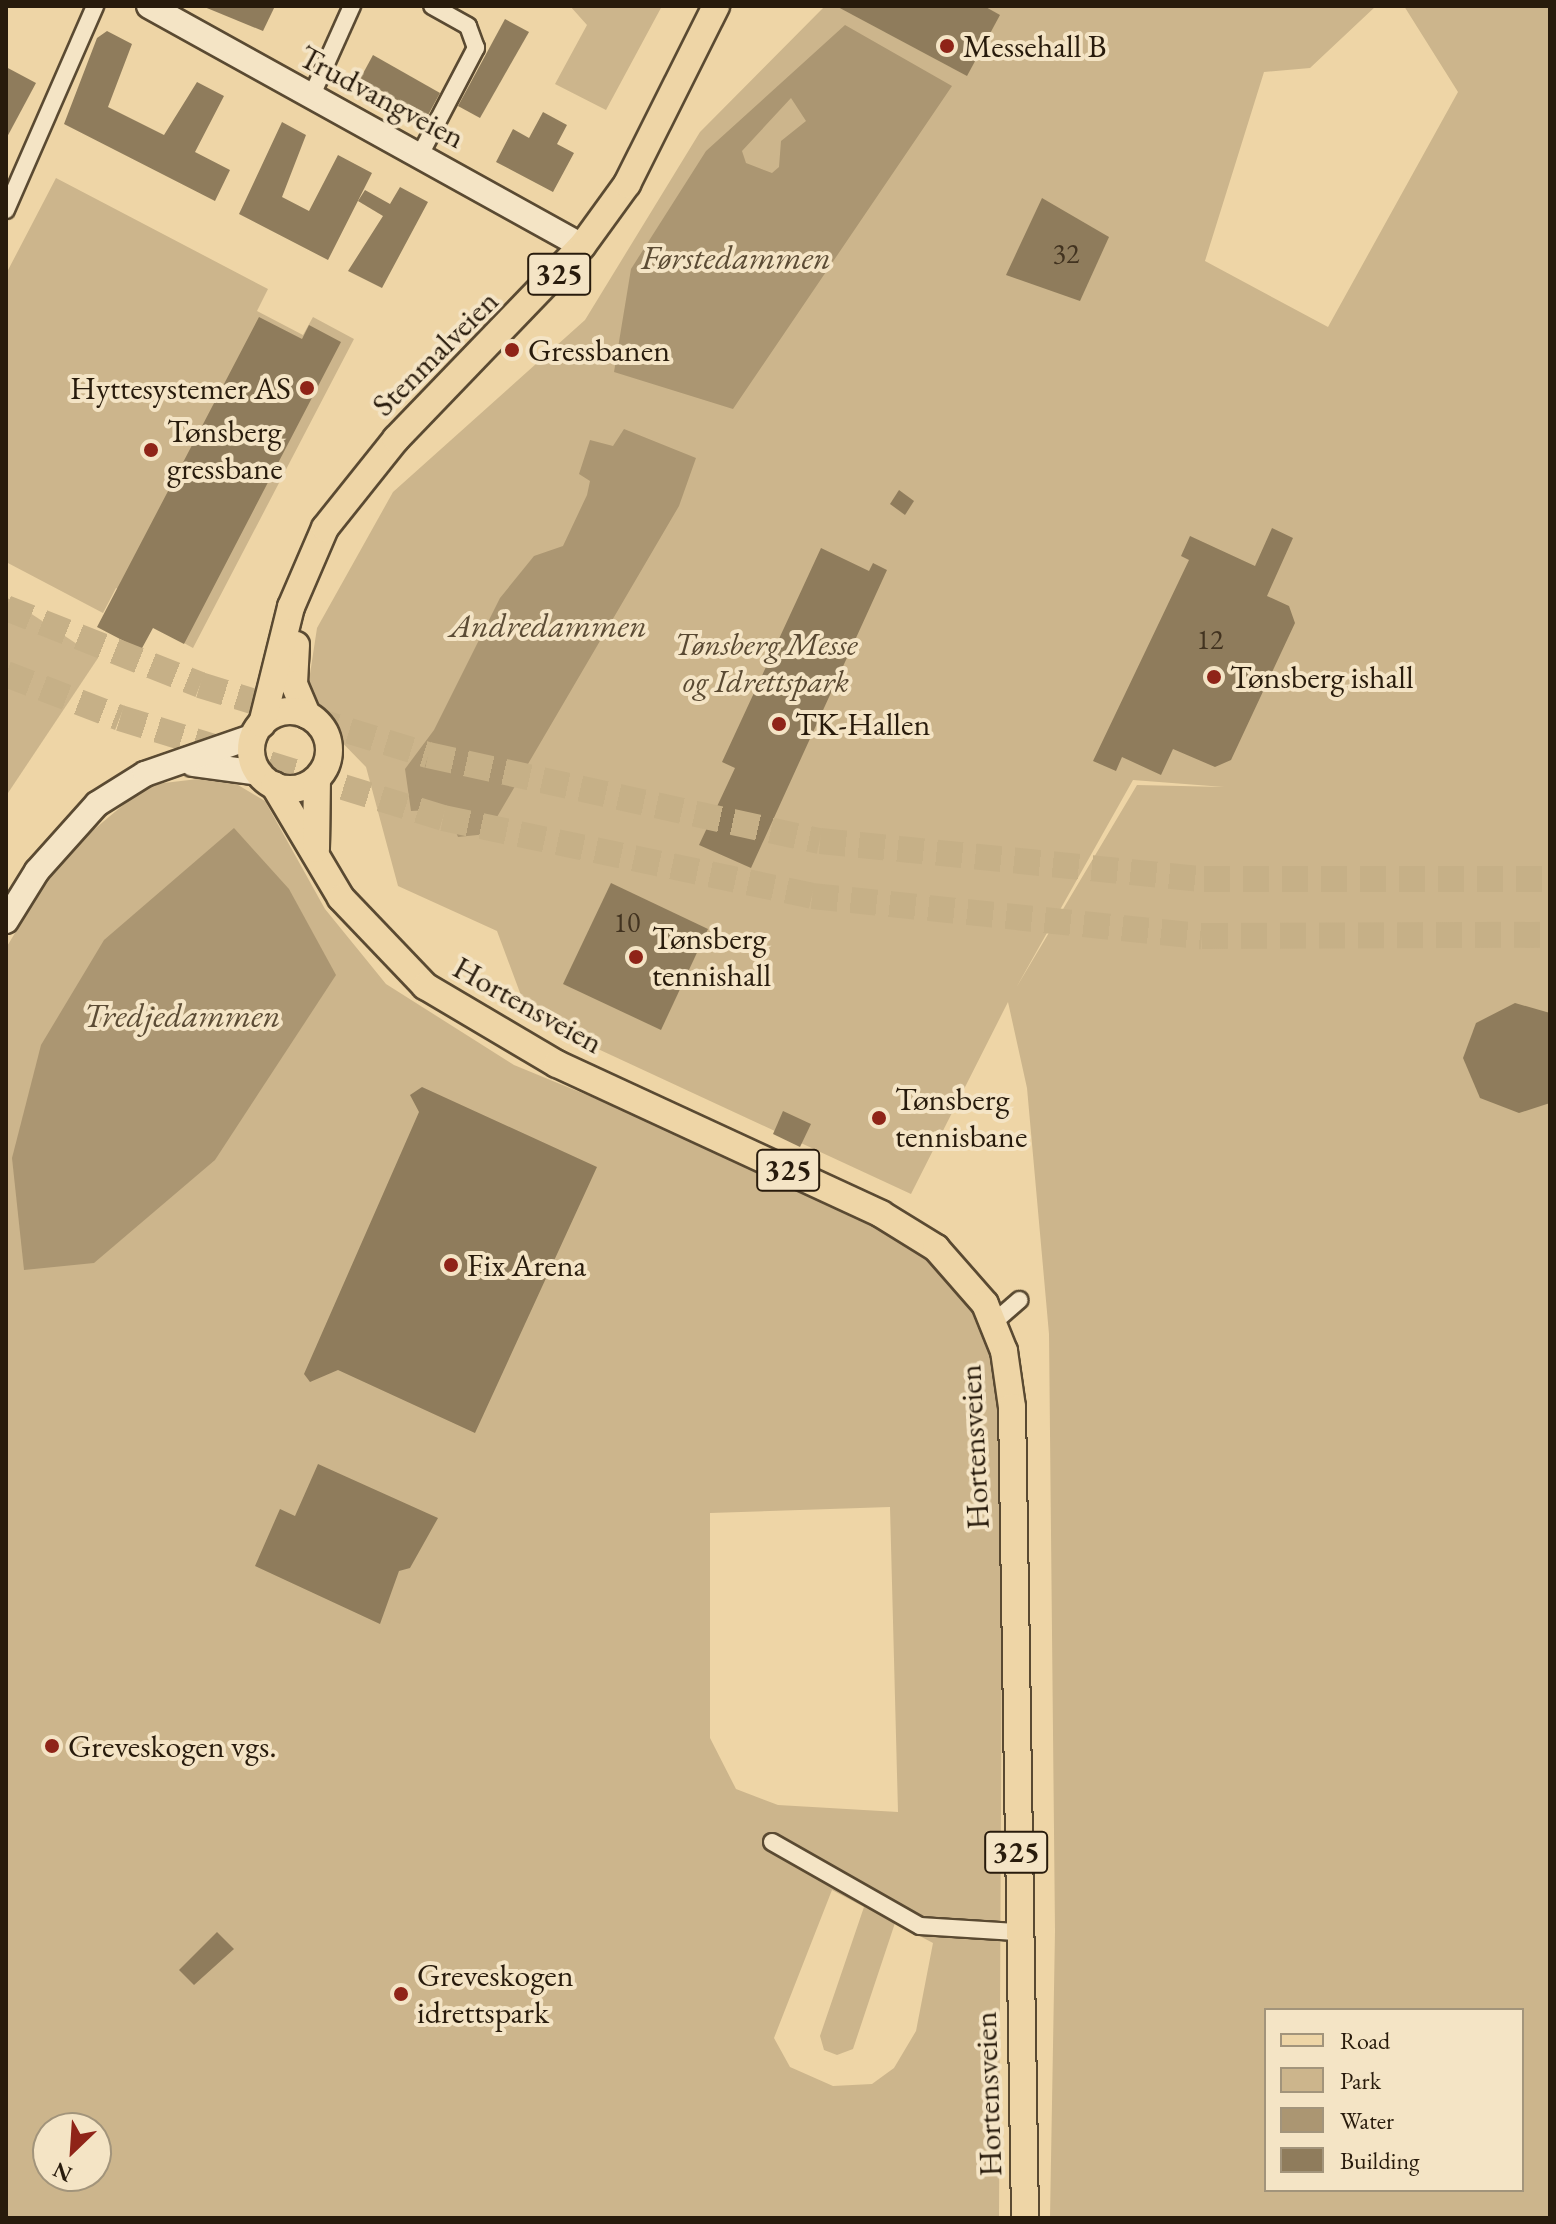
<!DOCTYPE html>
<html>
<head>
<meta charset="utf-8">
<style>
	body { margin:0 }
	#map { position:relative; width:1556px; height:2224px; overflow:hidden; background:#eed5a6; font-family:"EB Garamond",serif }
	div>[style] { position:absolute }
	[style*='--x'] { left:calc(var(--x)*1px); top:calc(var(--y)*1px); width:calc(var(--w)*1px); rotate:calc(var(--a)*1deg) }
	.green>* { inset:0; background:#ccb58c }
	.water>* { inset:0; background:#ab9672 }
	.building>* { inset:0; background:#8f7c5c }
	.primary-tunnel>* { height:26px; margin-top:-13px; transform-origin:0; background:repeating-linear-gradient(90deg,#c6b087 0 26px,transparent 0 39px) }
	.roads { filter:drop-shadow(2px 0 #5a4a32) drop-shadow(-2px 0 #5a4a32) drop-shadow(0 2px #5a4a32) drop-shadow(0 -2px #5a4a32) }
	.minor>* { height:16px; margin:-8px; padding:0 8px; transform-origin:8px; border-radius:8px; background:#f4e4c5 }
	.secondary>* { height:24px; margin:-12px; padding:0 12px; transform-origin:12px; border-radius:12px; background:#f4e4c5 }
	.primary>* { height:26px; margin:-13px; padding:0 13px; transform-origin:13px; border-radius:13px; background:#eed5a6 }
	.primary>.ring { margin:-13px; padding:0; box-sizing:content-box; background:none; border:26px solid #eed5a6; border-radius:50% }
	.dots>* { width:22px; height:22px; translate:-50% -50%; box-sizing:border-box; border:4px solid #f4e4c5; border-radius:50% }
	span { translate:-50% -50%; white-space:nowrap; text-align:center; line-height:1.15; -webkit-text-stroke:8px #f4e4c5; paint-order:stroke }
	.number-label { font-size:28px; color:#423320 }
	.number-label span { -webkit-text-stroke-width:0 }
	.shield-label span { padding:2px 6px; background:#f4e4c5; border:2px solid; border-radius:6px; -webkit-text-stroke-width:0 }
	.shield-label { font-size:30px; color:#281b0c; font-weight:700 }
	.poi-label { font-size:32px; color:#281b0c }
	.left { translate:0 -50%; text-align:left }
	.right { translate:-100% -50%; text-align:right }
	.street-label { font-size:32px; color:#281b0c }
	.park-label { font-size:32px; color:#594932; font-style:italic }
	.water-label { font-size:34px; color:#5c4c35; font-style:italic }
	.frame { position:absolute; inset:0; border:8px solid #281b0c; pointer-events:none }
	.legend { position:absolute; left:1264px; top:2008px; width:260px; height:184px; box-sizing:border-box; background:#f4e4c5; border:2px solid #a2947b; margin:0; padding:10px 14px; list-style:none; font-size:24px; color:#281b0c }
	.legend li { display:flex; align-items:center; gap:16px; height:40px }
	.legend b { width:40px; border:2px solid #a2947b }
	.north { position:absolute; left:32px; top:2112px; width:80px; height:80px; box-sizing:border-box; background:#f4e4c5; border:2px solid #a2947b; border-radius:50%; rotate:205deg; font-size:22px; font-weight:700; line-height:32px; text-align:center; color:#281b0c }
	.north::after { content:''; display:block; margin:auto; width:28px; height:36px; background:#8f2418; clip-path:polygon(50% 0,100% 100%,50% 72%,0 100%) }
</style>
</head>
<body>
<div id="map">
	<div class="green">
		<div style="clip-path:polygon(570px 6px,662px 6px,606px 110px,555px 84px,587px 25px)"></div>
		<div style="clip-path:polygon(evenodd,825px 6px,1376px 6px,1310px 68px,1264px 72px,1205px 261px,1328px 327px,1458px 92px,1404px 6px,1550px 6px,1550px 2218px,1050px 2218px,1055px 1931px,1049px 1334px,1027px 1088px,1008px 1002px,911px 1194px,529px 1017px,497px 931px,398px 886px,366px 767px,327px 727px,308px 687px,317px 628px,393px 492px,585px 320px,700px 132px,825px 6px,1133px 780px,1224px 787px,1137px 785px,1016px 988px,1133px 780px,825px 6px,1266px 2010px,1522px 2010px,1522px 2190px,1266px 2190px,1266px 2010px)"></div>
		<div style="clip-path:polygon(56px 178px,268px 289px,257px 311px,303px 335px,313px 317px,354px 339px,193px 648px,162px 631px,169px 616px,116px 588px,103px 613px,6px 562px,6px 274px)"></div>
		<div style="clip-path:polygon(6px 597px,98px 658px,6px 796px)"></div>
		<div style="clip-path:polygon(evenodd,223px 776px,265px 801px,325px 909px,386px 984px,514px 1065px,788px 1178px,924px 1244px,976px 1305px,1003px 1393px,999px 2218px,6px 2218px,6px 948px,60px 858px,147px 785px,223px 776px,890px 1507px,898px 1812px,778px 1805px,736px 1789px,710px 1738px,710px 1513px,890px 1507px,223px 776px,832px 1890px,864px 1907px,820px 2036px,824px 2050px,837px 2055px,853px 2049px,895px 1923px,933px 1943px,916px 2031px,894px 2068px,872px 2084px,833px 2086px,790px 2067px,774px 2038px,832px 1890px,223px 776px,48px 2128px,96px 2128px,96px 2176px,48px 2176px,48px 2128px)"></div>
	</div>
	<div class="water">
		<div style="clip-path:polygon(evenodd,845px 25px,952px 86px,733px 409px,614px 372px,631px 269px,706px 151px,845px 25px,791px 98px,806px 121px,781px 141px,779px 167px,772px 173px,746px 163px,742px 151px,791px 98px)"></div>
		<div style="clip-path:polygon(624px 429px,696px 458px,679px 506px,487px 834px,458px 837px,446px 809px,411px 811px,405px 769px,434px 730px,500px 598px,534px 556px,563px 546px,587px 495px,590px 481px,579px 474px,590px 440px,613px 446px)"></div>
		<div style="clip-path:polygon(234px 828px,289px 889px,336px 975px,215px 1160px,94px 1263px,24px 1270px,12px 1158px,41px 1045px,104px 940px)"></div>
	</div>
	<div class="building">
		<div style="clip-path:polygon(202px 6px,275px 6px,263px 31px)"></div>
		<div style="clip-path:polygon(836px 6px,984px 6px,1000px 15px,967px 76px)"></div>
		<div style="clip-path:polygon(505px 19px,529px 32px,480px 118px,458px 106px)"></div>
		<div style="clip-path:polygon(107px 31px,132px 44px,108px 107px,164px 135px,197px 82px,224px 96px,195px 152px,230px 170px,215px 201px,64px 124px,97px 38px)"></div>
		<div style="clip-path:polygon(373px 55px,440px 93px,427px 117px,360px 79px)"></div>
		<div style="clip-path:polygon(6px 67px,36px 83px,6px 139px)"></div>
		<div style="clip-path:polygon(543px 112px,567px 125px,557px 144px,574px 153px,553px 192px,496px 162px,513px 129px,529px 138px)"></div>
		<div style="clip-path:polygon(282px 122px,306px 135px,282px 197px,309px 211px,338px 155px,372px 173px,328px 260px,239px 214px)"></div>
		<div style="clip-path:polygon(400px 187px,428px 202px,382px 288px,348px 271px,383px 216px,358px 201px,365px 190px,390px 204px)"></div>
		<div style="clip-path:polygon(1042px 198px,1109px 237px,1080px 301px,1006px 275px)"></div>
		<div style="clip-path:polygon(259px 317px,302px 339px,309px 325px,341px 342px,184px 644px,153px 628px,141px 650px,97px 627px)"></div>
		<div style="clip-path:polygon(899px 490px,914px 501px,905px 515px,890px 504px)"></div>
		<div style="clip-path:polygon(1272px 528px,1293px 538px,1267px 596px,1289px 606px,1295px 623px,1231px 760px,1215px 767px,1173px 749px,1161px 775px,1122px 757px,1116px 771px,1093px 761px,1189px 560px,1181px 556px,1190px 536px,1255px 566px)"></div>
		<div style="clip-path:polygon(821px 548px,869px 571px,873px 563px,887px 570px,751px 868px,699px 845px,735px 768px,722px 762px)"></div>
		<div style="clip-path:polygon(611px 883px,708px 929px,661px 1030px,563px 984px)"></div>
		<div style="clip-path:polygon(1515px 1003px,1550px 1013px,1550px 1103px,1519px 1113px,1480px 1098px,1463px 1058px,1476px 1023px)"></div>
		<div style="clip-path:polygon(422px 1087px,597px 1167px,475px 1433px,338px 1370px,310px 1382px,304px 1374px,419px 1112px,410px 1095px)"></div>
		<div style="clip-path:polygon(783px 1111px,811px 1124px,800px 1147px,773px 1134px)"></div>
		<div style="clip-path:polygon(318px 1464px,438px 1518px,410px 1568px,399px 1571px,380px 1624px,255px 1566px,280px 1509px,295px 1516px)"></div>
		<div style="clip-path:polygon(217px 1932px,234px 1949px,194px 1985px,179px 1970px)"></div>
	</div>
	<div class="primary-tunnel">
		<div style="--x:6;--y:608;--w:209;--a:21.6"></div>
		<div style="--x:200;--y:685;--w:239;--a:17.1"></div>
		<div style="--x:428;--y:755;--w:401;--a:12.4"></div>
		<div style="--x:820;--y:841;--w:386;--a:5.7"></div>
		<div style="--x:1204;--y:879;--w:346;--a:0"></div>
		<div style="--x:6;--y:674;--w:122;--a:21.1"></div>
		<div style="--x:120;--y:718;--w:338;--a:17.2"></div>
		<div style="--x:443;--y:818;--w:377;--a:11.9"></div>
		<div style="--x:812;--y:896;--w:392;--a:5.9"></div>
		<div style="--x:1202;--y:936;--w:348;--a:-0.2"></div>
	</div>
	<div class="roads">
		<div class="minor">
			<div style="--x:312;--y:95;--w:98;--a:-65.8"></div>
			<div style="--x:421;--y:153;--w:119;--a:-62.4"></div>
			<div style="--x:476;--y:48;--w:23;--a:-110"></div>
			<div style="--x:468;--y:26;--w:41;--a:-150.9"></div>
			<div style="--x:6;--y:210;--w:223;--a:-66.4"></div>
			<div style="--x:993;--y:1323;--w:35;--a:-41"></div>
			<div style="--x:772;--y:1842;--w:170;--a:29.6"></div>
			<div style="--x:920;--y:1926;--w:96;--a:3.6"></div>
		</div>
		<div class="secondary">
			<div style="--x:149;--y:6;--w:495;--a:29"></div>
			<div style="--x:193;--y:764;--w:67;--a:7.8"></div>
			<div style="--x:6;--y:921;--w:59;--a:-58.2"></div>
			<div style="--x:37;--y:871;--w:90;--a:-48.2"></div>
			<div style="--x:97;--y:804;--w:57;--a:-32"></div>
			<div style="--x:145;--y:774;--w:115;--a:-19.2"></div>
		</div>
		<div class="primary">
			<div style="--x:296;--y:645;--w:39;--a:93"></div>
			<div style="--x:294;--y:684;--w:34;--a:67"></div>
			<div class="ring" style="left:251px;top:711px;width:52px;height:52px"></div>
			<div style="--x:262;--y:724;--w:121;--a:-76.1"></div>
			<div style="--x:291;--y:607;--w:86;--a:-66.7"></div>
			<div style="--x:325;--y:528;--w:114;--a:-51.4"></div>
			<div style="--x:396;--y:439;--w:268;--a:-46.1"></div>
			<div style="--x:582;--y:246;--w:77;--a:-54"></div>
			<div style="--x:627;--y:184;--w:199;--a:-63.4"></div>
			<div style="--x:274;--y:785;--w:131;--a:59.3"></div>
			<div style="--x:341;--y:898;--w:122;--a:46.3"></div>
			<div style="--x:425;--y:986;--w:153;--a:30.6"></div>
			<div style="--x:557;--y:1064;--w:357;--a:24.8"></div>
			<div style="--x:881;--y:1214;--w:65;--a:31.7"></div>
			<div style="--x:936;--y:1248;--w:74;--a:48.8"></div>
			<div style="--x:985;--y:1304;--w:51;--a:68"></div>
			<div style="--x:1004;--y:1351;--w:57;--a:81.9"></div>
			<div style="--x:1012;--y:1407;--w:811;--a:89.08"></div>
			<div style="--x:316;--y:849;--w:70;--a:-89.2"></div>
		</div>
	</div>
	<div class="dots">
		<div style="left:947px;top:46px;background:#8f2418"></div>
		<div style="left:512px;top:350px;background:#8f2418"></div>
		<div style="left:307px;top:388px;background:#8f2418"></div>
		<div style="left:151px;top:450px;background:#8f2418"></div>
		<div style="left:1214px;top:677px;background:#8f2418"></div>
		<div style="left:779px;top:724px;background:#8f2418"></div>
		<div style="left:636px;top:957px;background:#8f2418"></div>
		<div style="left:879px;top:1118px;background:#8f2418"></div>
		<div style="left:451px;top:1265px;background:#8f2418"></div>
		<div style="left:52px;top:1746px;background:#8f2418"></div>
		<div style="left:401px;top:1994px;background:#8f2418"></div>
	</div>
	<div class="number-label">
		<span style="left:1066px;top:253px">32</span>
		<span style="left:1210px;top:639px">12</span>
		<span style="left:627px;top:922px">10</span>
	</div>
	<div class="shield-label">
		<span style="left:559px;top:274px">325</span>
		<span style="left:788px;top:1170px">325</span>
		<span style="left:1016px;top:1852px">325</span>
	</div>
	<div class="poi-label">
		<span class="left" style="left:963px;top:46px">Messehall B</span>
		<span class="left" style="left:528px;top:350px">Gressbanen</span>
		<span class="right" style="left:291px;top:388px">Hyttesystemer AS</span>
		<span class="left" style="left:167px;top:450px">Tønsberg<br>gressbane</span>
		<span class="left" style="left:1230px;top:677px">Tønsberg ishall</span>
		<span class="left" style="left:795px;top:724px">TK-Hallen</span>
		<span class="left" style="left:652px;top:957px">Tønsberg<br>tennishall</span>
		<span class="left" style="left:895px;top:1118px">Tønsberg<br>tennisbane</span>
		<span class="left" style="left:467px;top:1265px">Fix Arena</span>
		<span class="left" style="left:68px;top:1746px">Greveskogen vgs.</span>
		<span class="left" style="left:417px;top:1994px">Greveskogen<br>idrettspark</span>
	</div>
	<div class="street-label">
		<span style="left:382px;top:97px;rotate:28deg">Trudvangveien</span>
		<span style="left:435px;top:353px;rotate:-45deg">Stenmalveien</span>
		<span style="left:528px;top:1005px;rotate:29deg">Hortensveien</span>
		<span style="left:974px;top:1447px;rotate:-93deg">Hortensveien</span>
		<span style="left:988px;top:2094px;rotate:-92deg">Hortensveien</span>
	</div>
	<div class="park-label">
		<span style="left:766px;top:663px">Tønsberg Messe<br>og Idrettspark</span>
	</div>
	<div class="water-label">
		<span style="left:736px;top:258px">Førstedammen</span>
		<span style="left:548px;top:626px">Andredammen</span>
		<span style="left:182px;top:1016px">Tredjedammen</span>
	</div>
	<div class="frame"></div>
	<ul class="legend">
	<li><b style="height:10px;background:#eed5a6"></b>Road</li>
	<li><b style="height:22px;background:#ccb58c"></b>Park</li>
	<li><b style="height:22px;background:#ab9672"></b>Water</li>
	<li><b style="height:22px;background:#8f7c5c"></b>Building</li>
	</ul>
	<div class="north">N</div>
</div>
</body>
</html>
